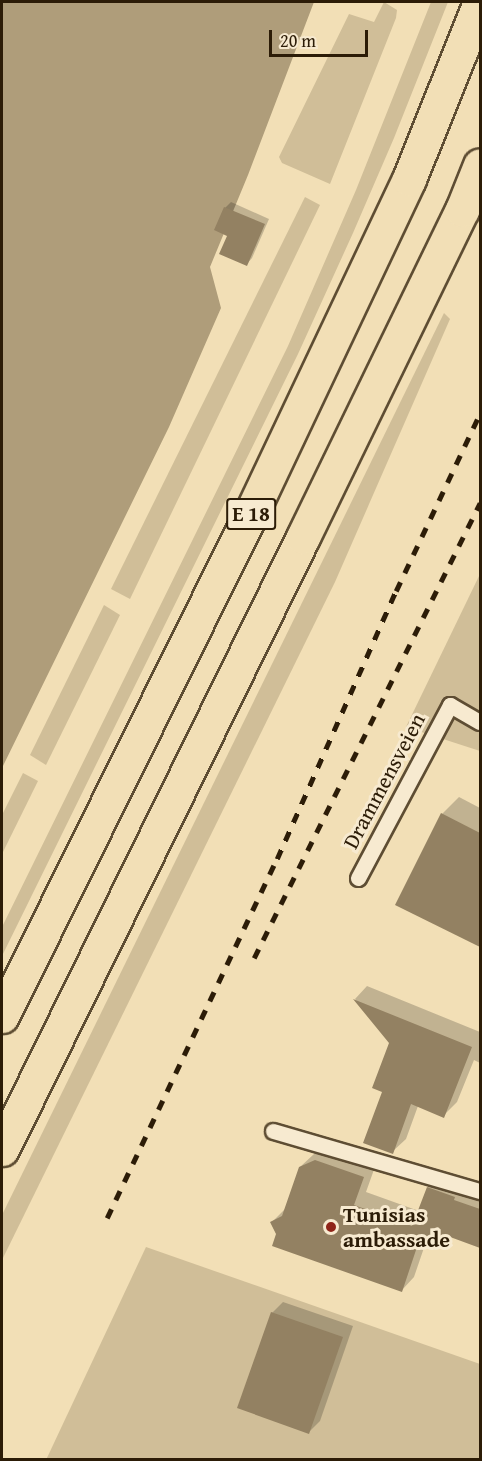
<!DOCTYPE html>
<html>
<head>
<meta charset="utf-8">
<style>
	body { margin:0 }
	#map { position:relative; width:482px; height:1461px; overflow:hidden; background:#f2dfb6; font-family:"Gentium Book Plus",serif }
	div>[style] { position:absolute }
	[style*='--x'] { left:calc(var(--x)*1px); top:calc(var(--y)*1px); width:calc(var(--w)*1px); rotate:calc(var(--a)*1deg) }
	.green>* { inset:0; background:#d0be98 }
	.water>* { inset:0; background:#af9d7a }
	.shadow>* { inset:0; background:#0003 }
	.building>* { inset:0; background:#938162 }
	.roads { filter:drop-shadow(2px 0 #5e4d33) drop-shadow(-2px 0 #5e4d33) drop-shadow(0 2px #5e4d33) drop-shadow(0 -2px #5e4d33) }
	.lane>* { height:15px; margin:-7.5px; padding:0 7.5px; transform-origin:7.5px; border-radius:7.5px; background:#f7ead0 }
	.highway>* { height:33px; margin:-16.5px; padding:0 16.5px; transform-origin:16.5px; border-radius:16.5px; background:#f2dfb6 }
	.rail>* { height:4.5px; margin-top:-2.25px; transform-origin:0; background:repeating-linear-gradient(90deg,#2c1c07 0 10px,transparent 0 20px) }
	.dots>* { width:16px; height:16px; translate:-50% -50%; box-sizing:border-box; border:3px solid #f7ead0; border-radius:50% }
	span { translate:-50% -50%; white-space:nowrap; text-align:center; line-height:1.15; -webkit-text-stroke:6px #f7ead0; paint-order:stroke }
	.shield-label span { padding:2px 4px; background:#f7ead0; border:2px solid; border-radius:4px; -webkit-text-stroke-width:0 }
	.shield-label { font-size:21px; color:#2c1c07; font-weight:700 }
	.street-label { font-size:22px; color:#2c1c07 }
	.poi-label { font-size:22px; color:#2c1c07; font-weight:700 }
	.left { translate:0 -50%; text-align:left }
	.frame { position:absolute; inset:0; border:3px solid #2c1c07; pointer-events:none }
	.scale { position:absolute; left:269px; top:30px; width:99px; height:27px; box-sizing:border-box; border:3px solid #2c1c07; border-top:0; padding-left:8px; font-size:18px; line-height:21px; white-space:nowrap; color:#2c1c07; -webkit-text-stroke:4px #f7ead0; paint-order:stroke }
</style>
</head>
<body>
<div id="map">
	<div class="green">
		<div style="clip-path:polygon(384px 2px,397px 10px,396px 18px,330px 184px,282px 163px,279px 157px,349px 14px,374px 22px)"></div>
		<div style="clip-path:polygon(431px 2px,448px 2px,394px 138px,353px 233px,298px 354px,2px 956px,2px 927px,288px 346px,356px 190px)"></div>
		<div style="clip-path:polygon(305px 197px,320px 205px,130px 599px,111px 589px)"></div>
		<div style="clip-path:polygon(444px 313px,450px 319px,335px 582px,2px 1260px,2px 1215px)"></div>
		<div style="clip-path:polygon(480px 574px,480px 751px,406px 727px)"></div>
		<div style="clip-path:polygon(104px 605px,120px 615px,46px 765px,30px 755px)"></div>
		<div style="clip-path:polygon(23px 773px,38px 781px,2px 854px,2px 815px)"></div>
		<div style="clip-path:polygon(146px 1247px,480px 1364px,480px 1459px,46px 1460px)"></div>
	</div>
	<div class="water">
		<div style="clip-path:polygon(2px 2px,314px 2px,248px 175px,210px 267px,221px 308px,169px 427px,2px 768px)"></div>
	</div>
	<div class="shadow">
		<div style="clip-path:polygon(231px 202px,269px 219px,252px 258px,247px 264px,229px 235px,225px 208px)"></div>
		<div style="clip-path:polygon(459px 797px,480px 808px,480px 946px,397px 904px,442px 814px)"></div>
		<div style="clip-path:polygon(367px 986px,480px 1032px,480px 1063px,474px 1060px,457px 1102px,443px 1116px,418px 1106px,406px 1139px,392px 1152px,384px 1092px,391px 1043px,355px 999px)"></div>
		<div style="clip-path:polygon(329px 1147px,376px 1164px,366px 1192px,419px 1211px,428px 1187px,441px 1175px,480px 1192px,480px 1246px,446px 1234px,437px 1243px,427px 1239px,414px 1277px,402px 1290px,278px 1234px,272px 1222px,285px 1209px,300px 1167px,314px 1154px)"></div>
		<div style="clip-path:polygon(283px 1302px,353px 1326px,320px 1421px,309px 1432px,272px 1313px)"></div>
	</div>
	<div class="building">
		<div style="clip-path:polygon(224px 207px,265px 224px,247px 266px,219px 254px,227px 236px,214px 230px)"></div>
		<div style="clip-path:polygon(441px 813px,480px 833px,480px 947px,395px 905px)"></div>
		<div style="clip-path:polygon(353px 999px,472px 1047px,444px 1118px,411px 1104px,393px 1154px,363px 1143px,382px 1092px,372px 1088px,389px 1043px)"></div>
		<div style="clip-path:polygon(315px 1160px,364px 1177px,354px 1205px,412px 1226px,427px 1187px,455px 1197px,454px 1200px,480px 1209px,480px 1248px,442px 1234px,438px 1244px,420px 1238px,402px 1292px,272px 1246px,276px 1234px,270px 1222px,282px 1216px,299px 1167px)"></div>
		<div style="clip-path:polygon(271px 1312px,343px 1337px,309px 1434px,237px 1408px)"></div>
	</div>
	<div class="roads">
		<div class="lane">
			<div style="--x:358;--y:878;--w:196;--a:-62"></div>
			<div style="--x:450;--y:705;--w:34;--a:30"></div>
			<div style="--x:273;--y:1131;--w:216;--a:16.2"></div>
		</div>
		<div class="highway">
			<div style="--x:2;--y:1016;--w:568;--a:-63.66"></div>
			<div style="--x:254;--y:507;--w:363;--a:-64.7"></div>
			<div style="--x:409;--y:179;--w:191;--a:-68.1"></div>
			<div style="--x:2;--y:1149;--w:682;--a:-63.81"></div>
			<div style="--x:303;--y:537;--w:364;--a:-64.1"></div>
			<div style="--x:462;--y:210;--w:48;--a:-68.2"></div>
		</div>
	</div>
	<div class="rail">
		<div style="--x:254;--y:958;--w:508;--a:-63.59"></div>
		<div style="--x:107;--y:1218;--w:397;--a:-64.7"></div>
		<div style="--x:277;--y:859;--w:293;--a:-66.1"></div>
		<div style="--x:396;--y:591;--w:197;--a:-64.7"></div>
	</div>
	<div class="dots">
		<div style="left:331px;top:1227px;background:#8f2418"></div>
	</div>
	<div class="shield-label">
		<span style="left:251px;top:514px">E 18</span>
	</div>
	<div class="street-label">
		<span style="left:384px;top:781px;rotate:-62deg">Drammensveien</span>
	</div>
	<div class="poi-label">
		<span class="left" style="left:343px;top:1227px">Tunisias<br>ambassade</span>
	</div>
	<div class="frame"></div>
	<div class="scale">20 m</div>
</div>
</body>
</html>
